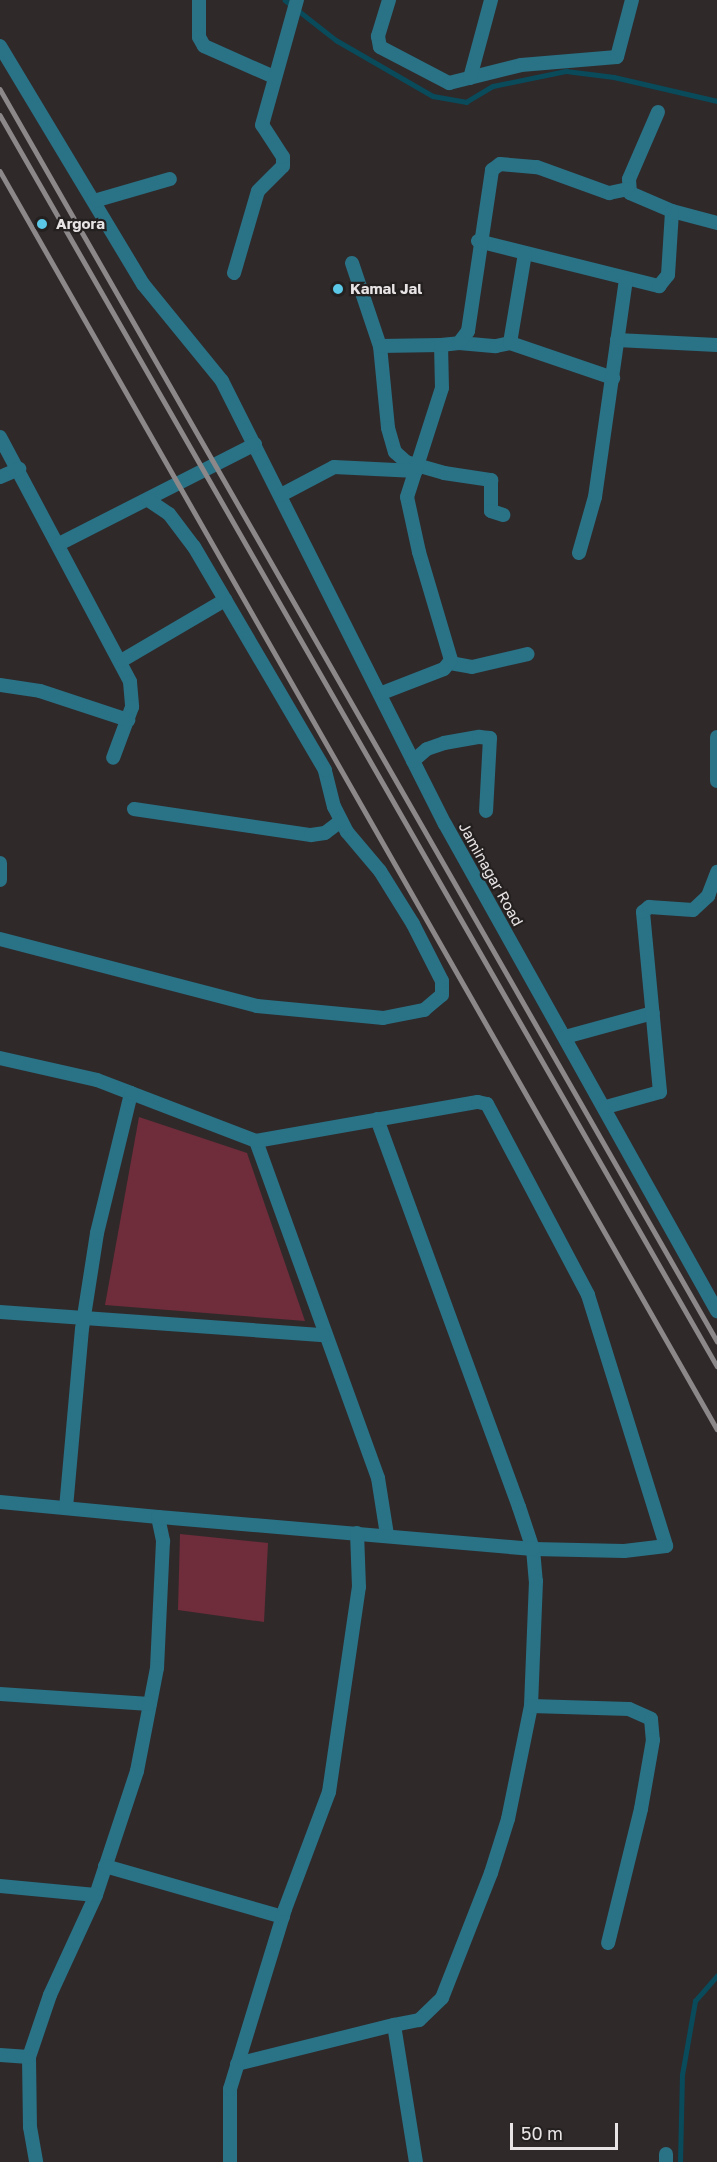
<!DOCTYPE html>
<html>
<head>
<meta charset="utf-8">
<style>
	body { margin:0 }
	#map { position:relative; width:717px; height:2162px; overflow:hidden; background:#2f292a; font-family:"Golos Text",sans-serif }
	div>[style] { position:absolute }
	[style*='--x'] { left:calc(var(--x)*1px); top:calc(var(--y)*1px); width:calc(var(--w)*1px); rotate:calc(var(--a)*1deg) }
	.green>* { inset:0; background:#6f2c3b }
	.stream>* { height:4.5px; margin:-2.25px; padding:0 2.25px; transform-origin:2.25px; border-radius:2.25px; background:#094b5b }
	.minor>* { height:14px; margin:-7px; padding:0 7px; transform-origin:7px; border-radius:7px; background:#2a7286 }
	.rail>* { height:4.5px; margin:-2.25px; padding:0 2.25px; transform-origin:2.25px; border-radius:2.25px; background:#8c8788 }
	.dots>* { width:16px; height:16px; translate:-50% -50%; box-sizing:border-box; border:3px solid #252020; border-radius:50% }
	span { translate:-50% -50%; white-space:nowrap; text-align:center; line-height:1.15; -webkit-text-stroke:4.5px #252020; paint-order:stroke }
	.poi-label { font-size:15px; color:#e8e4e5; font-weight:700 }
	.left { translate:0 -50%; text-align:left }
	.street-label { font-size:15px; color:#e8e4e5 }
	.scale { position:absolute; left:510px; top:2123px; width:108px; height:27px; box-sizing:border-box; border:3px solid #e8e4e5; border-top:0; padding-left:8px; font-size:18px; line-height:21px; white-space:nowrap; color:#e8e4e5; -webkit-text-stroke:4px #252020; paint-order:stroke }
</style>
</head>
<body>
<div id="map">
	<div class="green">
		<div style="clip-path:polygon(139px 1117px,247px 1153px,305px 1321px,105px 1305px)"></div>
		<div style="clip-path:polygon(180px 1534px,268px 1543px,264px 1622px,178px 1610px)"></div>
	</div>
	<div class="stream">
		<div style="--x:285;--y:0;--w:65;--a:38.1"></div>
		<div style="--x:336;--y:40;--w:112;--a:30"></div>
		<div style="--x:433;--y:96;--w:34;--a:10"></div>
		<div style="--x:466;--y:102;--w:31;--a:-31"></div>
		<div style="--x:493;--y:86;--w:75;--a:-11.6"></div>
		<div style="--x:566;--y:71;--w:48;--a:7.1"></div>
		<div style="--x:614;--y:77;--w:106;--a:13.1"></div>
		<div style="--x:680;--y:2162;--w:87;--a:-88.7"></div>
		<div style="--x:682;--y:2075;--w:75;--a:-80"></div>
		<div style="--x:695;--y:2001;--w:33;--a:-49"></div>
	</div>
	<div class="minor">
		<div style="--x:199;--y:0;--w:37;--a:90"></div>
		<div style="--x:199;--y:37;--w:10;--a:61"></div>
		<div style="--x:204;--y:46;--w:77;--a:23.9"></div>
		<div style="--x:389;--y:0;--w:38;--a:107"></div>
		<div style="--x:378;--y:36;--w:11;--a:80"></div>
		<div style="--x:380;--y:47;--w:78;--a:27.6"></div>
		<div style="--x:449;--y:83;--w:74;--a:-14"></div>
		<div style="--x:521;--y:65;--w:96;--a:-4.8"></div>
		<div style="--x:617;--y:57;--w:59;--a:-75.3"></div>
		<div style="--x:0;--y:46;--w:278;--a:59"></div>
		<div style="--x:143;--y:284;--w:125;--a:50.8"></div>
		<div style="--x:222;--y:381;--w:496;--a:63.3"></div>
		<div style="--x:445;--y:824;--w:558;--a:60.82"></div>
		<div style="--x:470;--y:78;--w:81;--a:-74.9"></div>
		<div style="--x:658;--y:112;--w:73;--a:113.4"></div>
		<div style="--x:629;--y:179;--w:14;--a:86"></div>
		<div style="--x:630;--y:193;--w:46;--a:23.2"></div>
		<div style="--x:672;--y:211;--w:47;--a:14.9"></div>
		<div style="--x:94;--y:201;--w:79;--a:-16.1"></div>
		<div style="--x:478;--y:241;--w:187;--a:14"></div>
		<div style="--x:659;--y:286;--w:14;--a:-51"></div>
		<div style="--x:668;--y:275;--w:64;--a:-86.4"></div>
		<div style="--x:352;--y:263;--w:88;--a:71.4"></div>
		<div style="--x:380;--y:346;--w:82;--a:84.4"></div>
		<div style="--x:388;--y:428;--w:25;--a:74"></div>
		<div style="--x:395;--y:452;--w:15;--a:42"></div>
		<div style="--x:406;--y:462;--w:40;--a:16"></div>
		<div style="--x:444;--y:473;--w:48;--a:8.5"></div>
		<div style="--x:491;--y:480;--w:31;--a:90"></div>
		<div style="--x:491;--y:511;--w:13;--a:18"></div>
		<div style="--x:234;--y:273;--w:85;--a:-73.7"></div>
		<div style="--x:258;--y:191;--w:35;--a:-45"></div>
		<div style="--x:283;--y:166;--w:9;--a:-90"></div>
		<div style="--x:283;--y:157;--w:38;--a:-123"></div>
		<div style="--x:262;--y:125;--w:130;--a:-74.4"></div>
		<div style="--x:617;--y:340;--w:100;--a:2.9"></div>
		<div style="--x:459;--y:343;--w:37;--a:5"></div>
		<div style="--x:496;--y:346;--w:14;--a:-12"></div>
		<div style="--x:510;--y:343;--w:91;--a:-80.5"></div>
		<div style="--x:510;--y:343;--w:109;--a:18.8"></div>
		<div style="--x:380;--y:346;--w:61;--a:-0.9"></div>
		<div style="--x:0;--y:437;--w:277;--a:62"></div>
		<div style="--x:130;--y:682;--w:25;--a:85"></div>
		<div style="--x:132;--y:707;--w:54;--a:110.4"></div>
		<div style="--x:0;--y:477;--w:21;--a:-23"></div>
		<div style="--x:281;--y:495;--w:60;--a:-27.8"></div>
		<div style="--x:334;--y:467;--w:82;--a:2.8"></div>
		<div style="--x:59;--y:544;--w:220;--a:-27"></div>
		<div style="--x:579;--y:553;--w:58;--a:-74.1"></div>
		<div style="--x:595;--y:497;--w:219;--a:-81.9"></div>
		<div style="--x:121;--y:661;--w:121;--a:-30.4"></div>
		<div style="--x:450;--y:663;--w:22;--a:10"></div>
		<div style="--x:472;--y:667;--w:57;--a:-13.1"></div>
		<div style="--x:0;--y:685;--w:40;--a:8.5"></div>
		<div style="--x:40;--y:691;--w:93;--a:18.2"></div>
		<div style="--x:382;--y:693;--w:66;--a:-21.2"></div>
		<div style="--x:444;--y:669;--w:11;--a:-52"></div>
		<div style="--x:451;--y:660;--w:113;--a:-106.5"></div>
		<div style="--x:419;--y:552;--w:56;--a:-102.3"></div>
		<div style="--x:407;--y:497;--w:114;--a:-72.2"></div>
		<div style="--x:442;--y:388;--w:43;--a:-91.3"></div>
		<div style="--x:441;--y:345;--w:18;--a:-6"></div>
		<div style="--x:459;--y:343;--w:15;--a:-53"></div>
		<div style="--x:468;--y:331;--w:163;--a:-81.5"></div>
		<div style="--x:492;--y:170;--w:10;--a:-37"></div>
		<div style="--x:500;--y:164;--w:37;--a:5"></div>
		<div style="--x:537;--y:167;--w:77;--a:19.9"></div>
		<div style="--x:609;--y:193;--w:19;--a:-12"></div>
		<div style="--x:717;--y:737;--w:44;--a:90"></div>
		<div style="--x:413;--y:761;--w:18;--a:-41"></div>
		<div style="--x:427;--y:749;--w:18;--a:-19"></div>
		<div style="--x:444;--y:743;--w:36;--a:-10"></div>
		<div style="--x:479;--y:737;--w:11;--a:5"></div>
		<div style="--x:490;--y:738;--w:73;--a:93.1"></div>
		<div style="--x:134;--y:809;--w:179;--a:8.4"></div>
		<div style="--x:311;--y:835;--w:14;--a:-8"></div>
		<div style="--x:325;--y:833;--w:20;--a:-37"></div>
		<div style="--x:0;--y:863;--w:17;--a:90"></div>
		<div style="--x:0;--y:939;--w:266;--a:14.6"></div>
		<div style="--x:257;--y:1006;--w:127;--a:5.4"></div>
		<div style="--x:383;--y:1018;--w:42;--a:-11"></div>
		<div style="--x:424;--y:1010;--w:23;--a:-40"></div>
		<div style="--x:442;--y:995;--w:14;--a:-90"></div>
		<div style="--x:442;--y:981;--w:64;--a:-117"></div>
		<div style="--x:413;--y:924;--w:62;--a:-121.9"></div>
		<div style="--x:380;--y:871;--w:51;--a:-130.2"></div>
		<div style="--x:347;--y:832;--w:28;--a:-117"></div>
		<div style="--x:334;--y:807;--w:38;--a:-104"></div>
		<div style="--x:325;--y:770;--w:259;--a:-120.4"></div>
		<div style="--x:194;--y:547;--w:41;--a:-127.1"></div>
		<div style="--x:169;--y:514;--w:25;--a:-146"></div>
		<div style="--x:565;--y:1037;--w:91;--a:-15.3"></div>
		<div style="--x:0;--y:1058;--w:99;--a:12.8"></div>
		<div style="--x:97;--y:1080;--w:36;--a:21"></div>
		<div style="--x:606;--y:1107;--w:56;--a:-15.5"></div>
		<div style="--x:660;--y:1092;--w:181;--a:-95.4"></div>
		<div style="--x:643;--y:912;--w:8;--a:-40"></div>
		<div style="--x:649;--y:907;--w:44;--a:3.9"></div>
		<div style="--x:693;--y:910;--w:21;--a:-43"></div>
		<div style="--x:708;--y:896;--w:26;--a:-69"></div>
		<div style="--x:377;--y:1119;--w:413;--a:69.9"></div>
		<div style="--x:519;--y:1507;--w:44;--a:71.6"></div>
		<div style="--x:533;--y:1549;--w:32;--a:85"></div>
		<div style="--x:536;--y:1581;--w:125;--a:92.3"></div>
		<div style="--x:531;--y:1706;--w:115;--a:101.5"></div>
		<div style="--x:508;--y:1819;--w:57;--a:107.5"></div>
		<div style="--x:491;--y:1873;--w:134;--a:111.4"></div>
		<div style="--x:442;--y:1998;--w:32;--a:136"></div>
		<div style="--x:419;--y:2020;--w:25;--a:169"></div>
		<div style="--x:256;--y:1141;--w:358;--a:70.1"></div>
		<div style="--x:378;--y:1478;--w:58;--a:81"></div>
		<div style="--x:0;--y:1312;--w:325;--a:4.1"></div>
		<div style="--x:0;--y:1502;--w:159;--a:5.4"></div>
		<div style="--x:158;--y:1517;--w:25;--a:78"></div>
		<div style="--x:163;--y:1541;--w:127;--a:92.7"></div>
		<div style="--x:157;--y:1668;--w:105;--a:101"></div>
		<div style="--x:137;--y:1771;--w:131;--a:108.3"></div>
		<div style="--x:96;--y:1895;--w:110;--a:114.7"></div>
		<div style="--x:50;--y:1995;--w:65;--a:108.7"></div>
		<div style="--x:29;--y:2057;--w:70;--a:89.2"></div>
		<div style="--x:30;--y:2127;--w:36;--a:80"></div>
		<div style="--x:66;--y:1508;--w:180;--a:-84.9"></div>
		<div style="--x:82;--y:1329;--w:97;--a:-81.1"></div>
		<div style="--x:97;--y:1233;--w:144;--a:-76.3"></div>
		<div style="--x:131;--y:1093;--w:134;--a:21"></div>
		<div style="--x:256;--y:1141;--w:225;--a:-10"></div>
		<div style="--x:478;--y:1102;--w:9;--a:13"></div>
		<div style="--x:487;--y:1104;--w:216;--a:62.1"></div>
		<div style="--x:588;--y:1295;--w:263;--a:72.7"></div>
		<div style="--x:666;--y:1546;--w:42;--a:173.2"></div>
		<div style="--x:624;--y:1551;--w:91;--a:-178.7"></div>
		<div style="--x:533;--y:1549;--w:376;--a:-175.1"></div>
		<div style="--x:0;--y:1694;--w:150;--a:3.8"></div>
		<div style="--x:531;--y:1706;--w:98;--a:1.8"></div>
		<div style="--x:629;--y:1709;--w:24;--a:24"></div>
		<div style="--x:651;--y:1719;--w:21;--a:85"></div>
		<div style="--x:653;--y:1740;--w:70;--a:99.9"></div>
		<div style="--x:641;--y:1809;--w:138;--a:103.8"></div>
		<div style="--x:105;--y:1866;--w:185;--a:16"></div>
		<div style="--x:0;--y:1886;--w:96;--a:5.4"></div>
		<div style="--x:0;--y:2055;--w:29;--a:4"></div>
		<div style="--x:237;--y:2064;--w:162;--a:-14"></div>
		<div style="--x:394;--y:2025;--w:139;--a:80.9"></div>
		<div style="--x:666;--y:2154;--w:8;--a:90"></div>
		<div style="--x:230;--y:2162;--w:73;--a:-90"></div>
		<div style="--x:230;--y:2089;--w:188;--a:-73"></div>
		<div style="--x:285;--y:1909;--w:125;--a:-69.4"></div>
		<div style="--x:329;--y:1792;--w:207;--a:-81.7"></div>
		<div style="--x:359;--y:1587;--w:54;--a:-92.1"></div>
	</div>
	<div class="rail">
		<div style="--x:0;--y:89;--w:1443;--a:60.2"></div>
		<div style="--x:0;--y:115;--w:1442;--a:60.18"></div>
		<div style="--x:0;--y:171;--w:1448;--a:60.32"></div>
	</div>
	<div class="dots">
		<div style="left:42px;top:224px;background:#5ac8e6"></div>
		<div style="left:338px;top:289px;background:#5ac8e6"></div>
	</div>
	<div class="poi-label">
		<span class="left" style="left:56px;top:224px">Argora</span>
		<span class="left" style="left:350px;top:289px">Kamal Jal</span>
	</div>
	<div class="street-label">
		<span style="left:491px;top:874px;rotate:61deg">Jaminagar Road</span>
	</div>
	<div class="scale">50 m</div>
</div>
</body>
</html>
